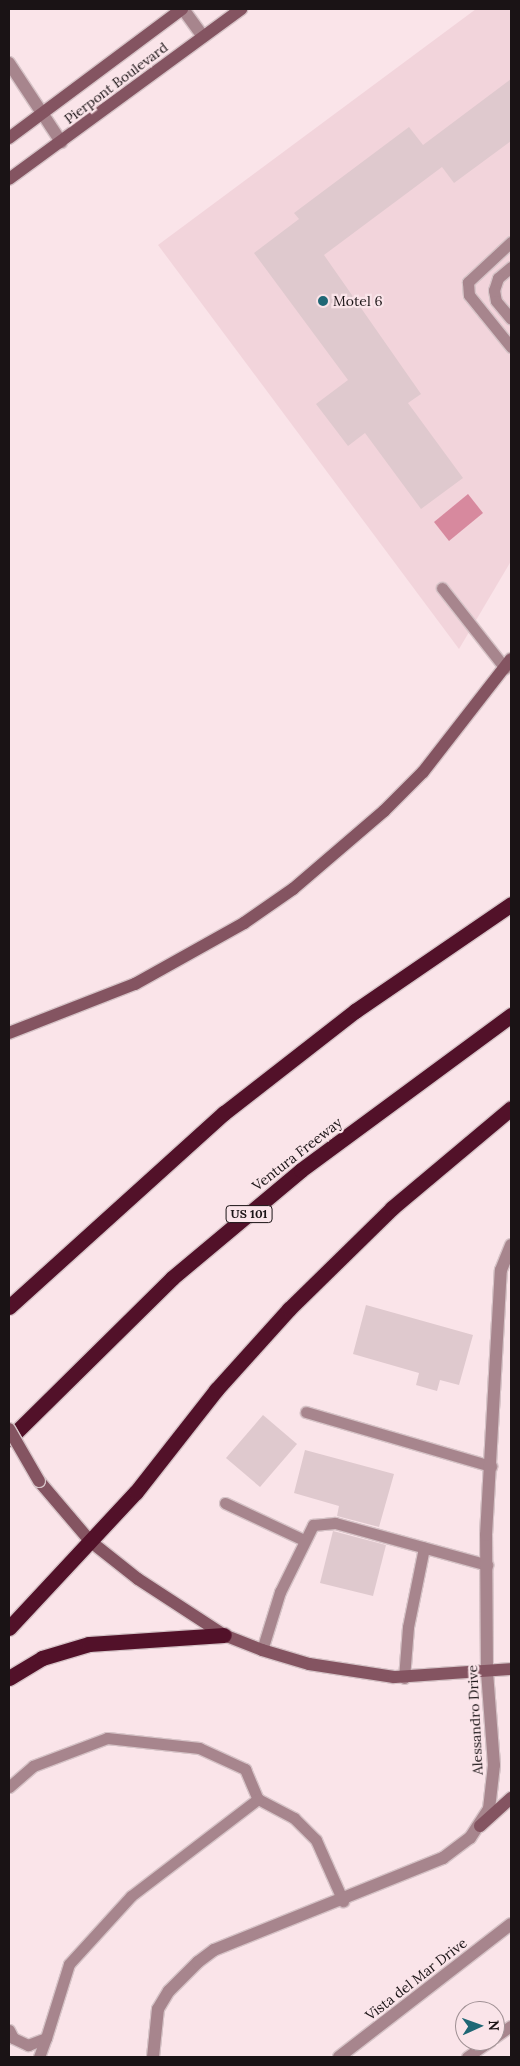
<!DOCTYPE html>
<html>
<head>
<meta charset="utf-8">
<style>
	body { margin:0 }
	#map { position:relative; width:520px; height:2066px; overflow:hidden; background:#fae4e9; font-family:Lora,serif }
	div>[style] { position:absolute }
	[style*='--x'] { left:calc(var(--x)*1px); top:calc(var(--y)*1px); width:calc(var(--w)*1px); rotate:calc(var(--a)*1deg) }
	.built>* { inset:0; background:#f2d4db }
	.water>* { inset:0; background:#d7899e }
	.building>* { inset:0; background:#dfc9ce }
	.roads { filter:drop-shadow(1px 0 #d6c3c7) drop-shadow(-1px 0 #d6c3c7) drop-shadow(0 1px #d6c3c7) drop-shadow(0 -1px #d6c3c7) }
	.lane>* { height:11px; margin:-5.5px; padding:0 5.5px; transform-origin:5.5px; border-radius:5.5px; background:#a7858d }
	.street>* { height:12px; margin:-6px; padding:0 6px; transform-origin:6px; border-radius:6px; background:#a7858d }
	.secondary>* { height:12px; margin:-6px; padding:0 6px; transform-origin:6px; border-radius:6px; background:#845461 }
	.highway>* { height:15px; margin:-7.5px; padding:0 7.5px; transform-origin:7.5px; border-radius:7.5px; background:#521129 }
	.bridges { filter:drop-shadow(1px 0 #d6c3c7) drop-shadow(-1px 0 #d6c3c7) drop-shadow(0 1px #d6c3c7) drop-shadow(0 -1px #d6c3c7) }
	.secondary-bridge>* { height:12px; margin:-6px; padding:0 6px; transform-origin:6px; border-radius:6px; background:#845461 }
	.dots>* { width:14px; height:14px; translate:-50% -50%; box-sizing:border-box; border:2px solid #fae4e9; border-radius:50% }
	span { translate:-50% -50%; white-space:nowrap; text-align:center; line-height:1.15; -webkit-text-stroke:4.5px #fae4e9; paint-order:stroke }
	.shield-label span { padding:1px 4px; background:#fae4e9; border:1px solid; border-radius:4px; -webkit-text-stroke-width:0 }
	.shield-label { font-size:12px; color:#1a1315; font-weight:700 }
	.street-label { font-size:14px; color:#1a1315 }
	.poi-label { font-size:14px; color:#1a1315 }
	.left { translate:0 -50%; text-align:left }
	.frame { position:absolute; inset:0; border:10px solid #1a1315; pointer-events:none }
	.north { position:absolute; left:455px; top:2001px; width:50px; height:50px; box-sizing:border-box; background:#fae4e9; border:1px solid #a09094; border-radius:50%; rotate:88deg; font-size:14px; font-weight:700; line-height:20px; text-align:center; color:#1a1315 }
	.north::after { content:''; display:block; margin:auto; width:18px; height:22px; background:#1f6775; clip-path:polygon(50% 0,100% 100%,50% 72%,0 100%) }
</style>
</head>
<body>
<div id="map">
	<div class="built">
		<div style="clip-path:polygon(476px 9px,511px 9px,511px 561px,459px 649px,158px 245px)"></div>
	</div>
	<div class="water">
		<div style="clip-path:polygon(468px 494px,483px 513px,449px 541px,434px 522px)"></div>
	</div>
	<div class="building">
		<div style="clip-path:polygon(511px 79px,511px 141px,454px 183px,442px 167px,324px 255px,421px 394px,408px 403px,463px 478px,421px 509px,365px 433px,348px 446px,316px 404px,348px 380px,254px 253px,299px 219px,294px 213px,409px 127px,423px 145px)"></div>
		<div style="clip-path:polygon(366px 1305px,473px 1335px,459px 1385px,440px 1380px,437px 1391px,416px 1385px,419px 1373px,353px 1354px)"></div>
		<div style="clip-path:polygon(263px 1415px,297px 1444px,260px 1487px,226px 1458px)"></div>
		<div style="clip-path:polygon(305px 1450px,394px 1474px,379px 1527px,337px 1516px,339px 1506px,294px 1493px)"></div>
		<div style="clip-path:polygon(333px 1531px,386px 1545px,373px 1596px,320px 1583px)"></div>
	</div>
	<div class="roads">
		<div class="lane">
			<div style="--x:511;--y:242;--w:59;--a:137.1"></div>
			<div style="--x:468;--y:282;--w:13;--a:86"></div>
			<div style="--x:469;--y:295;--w:67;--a:51.1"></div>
			<div style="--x:511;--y:267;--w:17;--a:140"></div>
			<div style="--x:498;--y:278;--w:13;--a:108"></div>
			<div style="--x:494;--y:290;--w:11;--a:80"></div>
			<div style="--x:496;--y:301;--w:23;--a:50"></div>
			<div style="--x:442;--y:588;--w:102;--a:51.8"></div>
			<div style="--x:306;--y:1412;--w:193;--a:16.3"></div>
			<div style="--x:225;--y:1503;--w:87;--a:25.1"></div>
			<div style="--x:262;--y:1650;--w:61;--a:-72.8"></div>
			<div style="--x:280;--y:1592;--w:75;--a:-63.8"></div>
			<div style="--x:313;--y:1525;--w:22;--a:-5"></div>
			<div style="--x:335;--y:1523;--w:158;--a:15.4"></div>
			<div style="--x:404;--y:1678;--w:51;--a:-85.5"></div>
			<div style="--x:408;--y:1627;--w:81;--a:-78.6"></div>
			<div style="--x:9;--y:1787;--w:32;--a:-41"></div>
			<div style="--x:33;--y:1766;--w:79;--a:-20.7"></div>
			<div style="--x:107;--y:1738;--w:93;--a:6.2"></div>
			<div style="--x:199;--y:1748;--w:51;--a:24.5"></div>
			<div style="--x:245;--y:1769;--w:33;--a:67"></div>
			<div style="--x:258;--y:1799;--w:41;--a:27.8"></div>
			<div style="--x:294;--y:1818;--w:31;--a:45"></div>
			<div style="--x:316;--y:1840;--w:67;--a:66.1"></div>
			<div style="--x:9;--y:2030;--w:9;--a:63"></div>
			<div style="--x:13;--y:2038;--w:17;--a:25"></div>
			<div style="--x:28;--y:2045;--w:19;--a:-21"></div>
			<div style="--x:46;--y:2038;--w:77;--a:-72.7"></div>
			<div style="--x:69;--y:1964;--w:92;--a:-47.6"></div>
			<div style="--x:131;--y:1896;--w:160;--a:-37.4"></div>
			<div style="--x:495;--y:2037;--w:19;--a:-35"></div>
			<div style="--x:39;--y:2057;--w:20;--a:-70"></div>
			<div style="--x:467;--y:2057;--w:28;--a:-35"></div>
		</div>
		<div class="street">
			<div style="--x:183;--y:9;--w:34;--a:54"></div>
			<div style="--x:9;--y:63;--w:95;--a:56.6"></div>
			<div style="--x:153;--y:2057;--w:48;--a:-84.1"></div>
			<div style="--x:158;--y:2009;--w:21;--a:-59"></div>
			<div style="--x:169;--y:1991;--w:41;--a:-45"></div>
			<div style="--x:198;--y:1962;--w:20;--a:-37"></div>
			<div style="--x:214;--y:1950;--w:247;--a:-21.9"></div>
			<div style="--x:443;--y:1858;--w:34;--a:-37"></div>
			<div style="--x:470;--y:1838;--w:35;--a:-57"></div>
			<div style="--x:489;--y:1809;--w:44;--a:-83.5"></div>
			<div style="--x:494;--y:1765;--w:93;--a:-94.3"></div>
			<div style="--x:487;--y:1672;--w:137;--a:-90.4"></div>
			<div style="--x:486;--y:1535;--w:265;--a:-86.8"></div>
			<div style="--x:501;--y:1270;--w:27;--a:-68"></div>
			<div style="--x:339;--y:2057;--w:217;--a:-37.7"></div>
		</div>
		<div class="secondary">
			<div style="--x:9;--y:138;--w:216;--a:-36.7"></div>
			<div style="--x:9;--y:179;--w:288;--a:-36.2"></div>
			<div style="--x:9;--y:1033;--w:135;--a:-21.3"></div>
			<div style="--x:135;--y:984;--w:125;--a:-29.2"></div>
			<div style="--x:244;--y:923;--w:60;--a:-34.8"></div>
			<div style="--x:293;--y:889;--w:120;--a:-40.6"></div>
			<div style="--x:384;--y:811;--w:55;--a:-45"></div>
			<div style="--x:423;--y:772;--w:143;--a:-52.1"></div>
			<div style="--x:39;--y:1481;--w:79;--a:49.6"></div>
			<div style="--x:90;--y:1541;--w:61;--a:38.4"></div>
			<div style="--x:138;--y:1579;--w:103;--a:33.1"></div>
			<div style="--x:224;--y:1635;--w:41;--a:21.5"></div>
			<div style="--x:262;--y:1650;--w:49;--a:16.6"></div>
			<div style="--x:309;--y:1664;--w:86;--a:8.7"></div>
			<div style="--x:394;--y:1677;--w:117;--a:-3.9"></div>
			<div style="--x:480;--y:1826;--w:42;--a:-42.1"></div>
		</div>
		<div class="highway">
			<div style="--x:9;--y:1307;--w:290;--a:-42.1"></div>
			<div style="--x:224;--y:1113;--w:166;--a:-37.9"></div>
			<div style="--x:355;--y:1011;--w:189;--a:-34.4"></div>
			<div style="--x:9;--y:1439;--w:229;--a:-44.6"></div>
			<div style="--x:172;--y:1278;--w:168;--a:-39.9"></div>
			<div style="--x:301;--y:1170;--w:261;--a:-36.4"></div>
			<div style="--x:9;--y:1628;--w:186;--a:-47"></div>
			<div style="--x:136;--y:1492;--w:130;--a:-51.9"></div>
			<div style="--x:216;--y:1390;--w:109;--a:-48"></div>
			<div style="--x:289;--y:1309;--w:144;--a:-44.4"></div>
			<div style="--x:392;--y:1208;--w:155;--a:-40"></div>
			<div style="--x:9;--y:1678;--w:39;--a:-31"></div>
			<div style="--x:42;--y:1658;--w:49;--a:-16.6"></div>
			<div style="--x:89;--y:1644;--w:135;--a:-3.8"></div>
		</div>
	</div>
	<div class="bridges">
		<div class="secondary-bridge">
			<div style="--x:9;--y:1429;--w:60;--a:60"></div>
		</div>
	</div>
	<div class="dots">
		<div style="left:323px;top:301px;background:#1f6775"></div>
	</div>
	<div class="shield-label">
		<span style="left:249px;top:1214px">US 101</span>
	</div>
	<div class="street-label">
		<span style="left:116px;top:83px;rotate:-37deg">Pierpont Boulevard</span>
		<span style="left:297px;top:1154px;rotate:-38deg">Ventura Freeway</span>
		<span style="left:475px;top:1720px;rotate:-93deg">Alessandro Drive</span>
		<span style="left:416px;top:1979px;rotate:-38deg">Vista del Mar Drive</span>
	</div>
	<div class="poi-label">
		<span class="left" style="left:333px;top:301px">Motel 6</span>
	</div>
	<div class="frame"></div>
	<div class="north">N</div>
</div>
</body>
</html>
